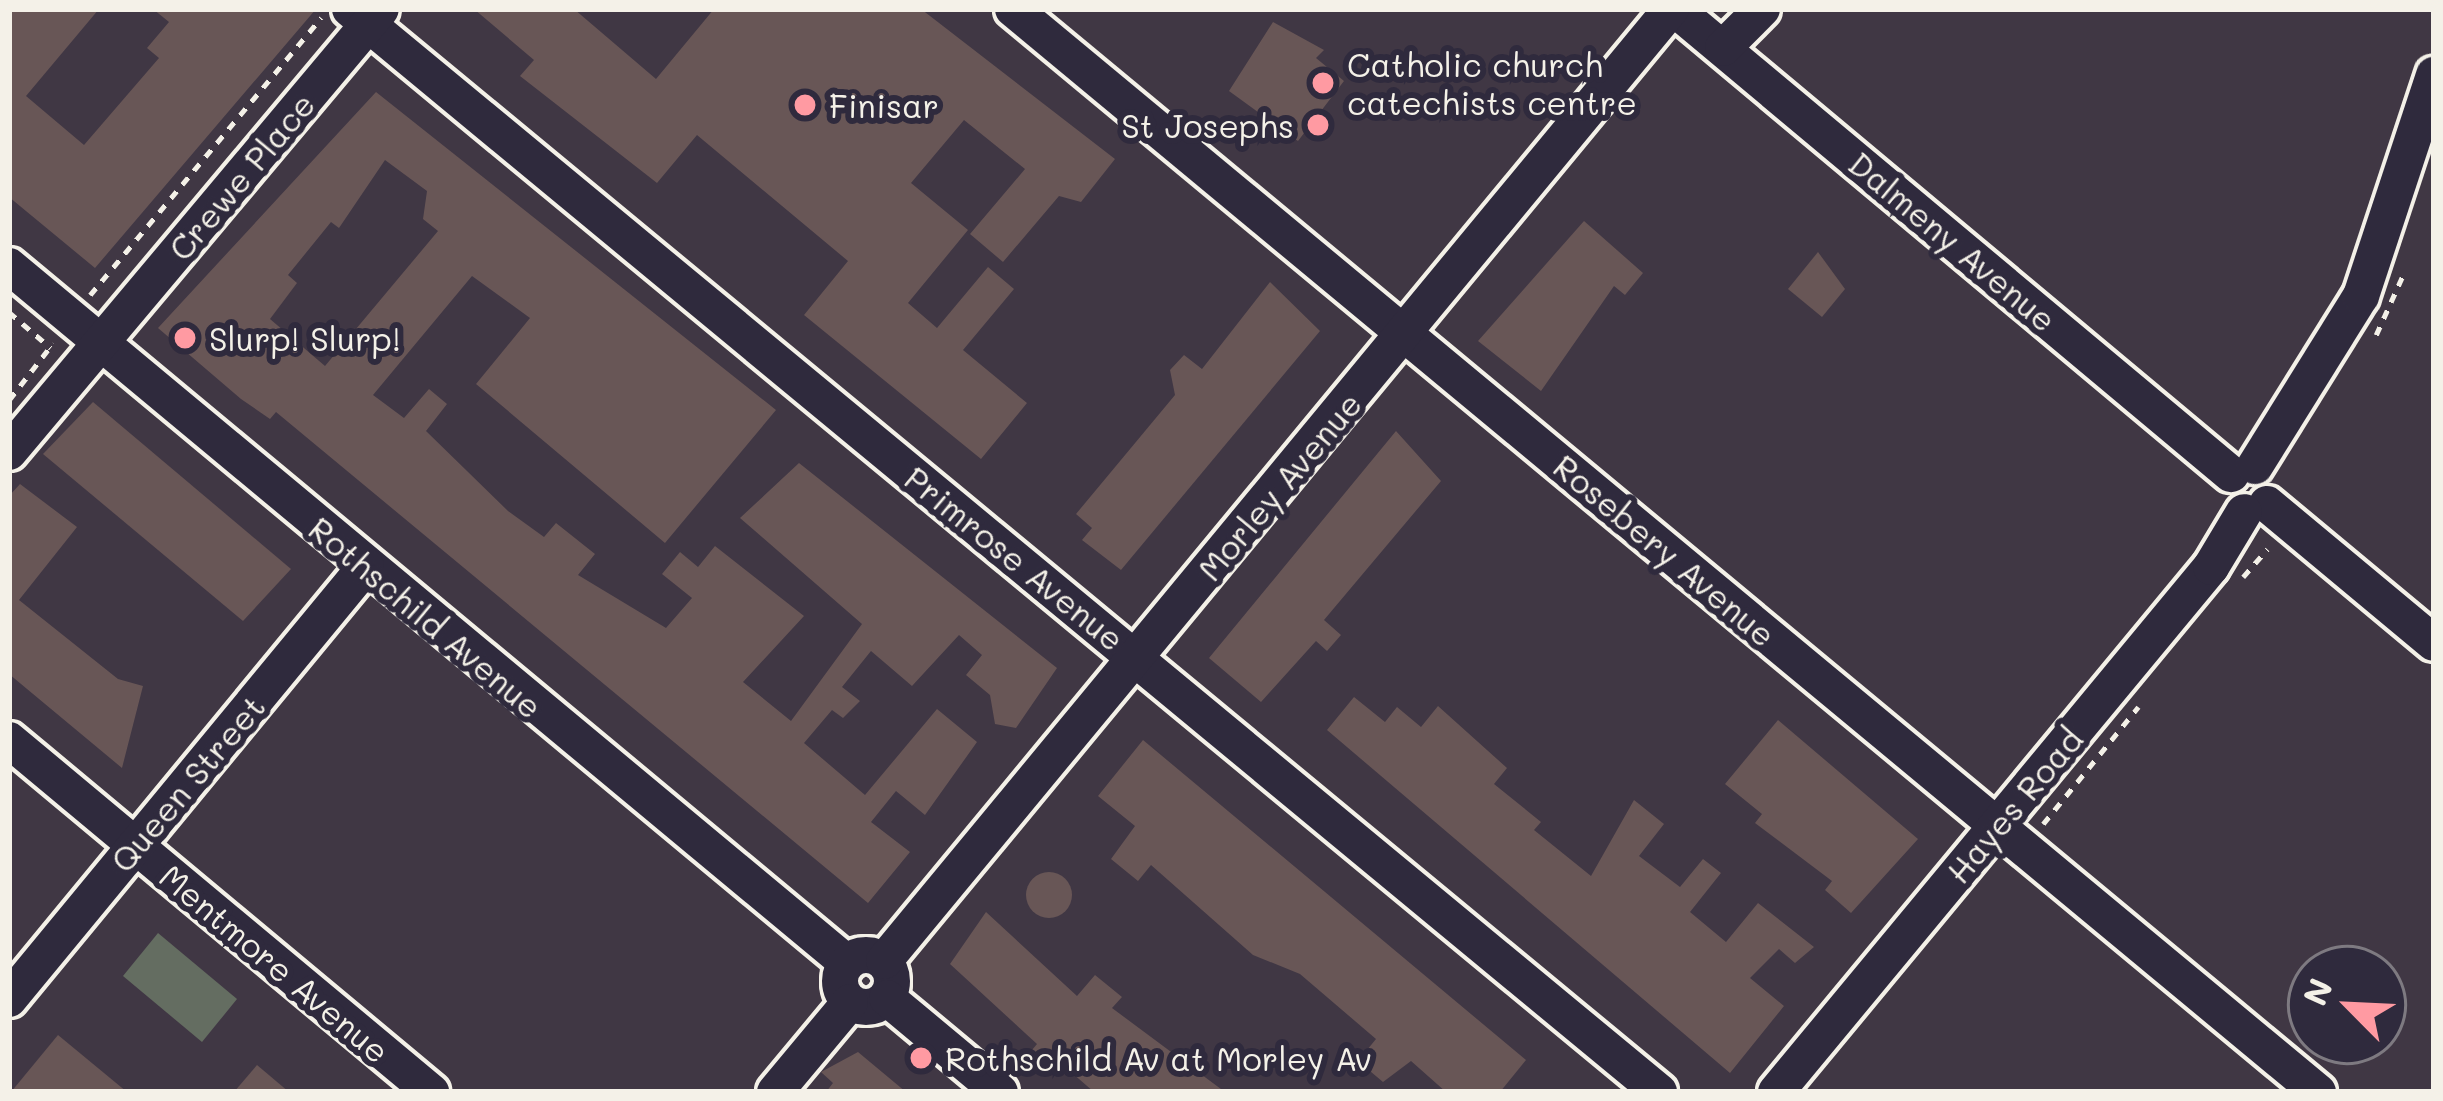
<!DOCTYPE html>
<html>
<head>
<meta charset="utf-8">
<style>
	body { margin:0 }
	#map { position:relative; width:2443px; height:1101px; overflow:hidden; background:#403744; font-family:Mali,sans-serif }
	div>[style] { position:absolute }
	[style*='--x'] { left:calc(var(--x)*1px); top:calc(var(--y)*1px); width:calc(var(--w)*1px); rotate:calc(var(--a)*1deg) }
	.green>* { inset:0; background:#646d61 }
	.building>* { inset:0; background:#685656 }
	.round { border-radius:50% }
	.path>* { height:4.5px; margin-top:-2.25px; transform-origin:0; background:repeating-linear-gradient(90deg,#f4f1e8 0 9px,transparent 0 18px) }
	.roads { filter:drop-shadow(3px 0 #f4f1e8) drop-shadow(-3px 0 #f4f1e8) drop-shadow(0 3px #f4f1e8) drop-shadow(0 -3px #f4f1e8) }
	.minor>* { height:36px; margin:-18px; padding:0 18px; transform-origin:18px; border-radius:18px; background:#2f2a3d }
	.minor>.ring { margin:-18px; padding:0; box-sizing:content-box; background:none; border:36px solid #2f2a3d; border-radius:50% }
	.dots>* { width:33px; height:33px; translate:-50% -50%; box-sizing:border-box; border:6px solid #2f2a3d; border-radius:50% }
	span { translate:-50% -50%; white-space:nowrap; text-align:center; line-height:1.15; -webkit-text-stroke:12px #2f2a3d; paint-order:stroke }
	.poi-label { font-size:33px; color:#f4f1e8 }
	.left { translate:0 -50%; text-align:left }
	.right { translate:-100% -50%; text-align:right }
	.street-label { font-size:33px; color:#f4f1e8 }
	.frame { position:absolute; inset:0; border:12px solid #f4f1e8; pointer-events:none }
	.north { position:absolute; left:2287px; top:945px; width:120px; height:120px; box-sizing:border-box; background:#2f2a3d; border:3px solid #7e7a81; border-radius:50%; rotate:294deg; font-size:33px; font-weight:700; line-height:48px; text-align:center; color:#f4f1e8 }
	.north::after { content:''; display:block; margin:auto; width:42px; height:54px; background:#ff9aa2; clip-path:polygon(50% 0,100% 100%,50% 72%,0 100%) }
</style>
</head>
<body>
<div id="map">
	<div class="green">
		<div style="clip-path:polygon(158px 933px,237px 999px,202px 1042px,123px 976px)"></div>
	</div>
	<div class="building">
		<div style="clip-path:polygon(9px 9px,99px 9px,26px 96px,84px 145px,159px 58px,147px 48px,169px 22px,153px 9px,316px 9px,95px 268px,9px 197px)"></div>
		<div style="clip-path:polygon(474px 9px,574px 9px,656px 79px,714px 9px,921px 9px,1115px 159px,1081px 202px,1059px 196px,1003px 262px,970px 234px,1025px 169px,964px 120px,911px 183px,968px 230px,908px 303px,937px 328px,988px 267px,1014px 289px,963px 350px,1027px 403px,981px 459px,804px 315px,848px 261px,697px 135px,657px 183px,520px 76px,534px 60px)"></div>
		<div style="clip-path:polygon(1273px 22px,1324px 50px,1316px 58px,1344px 81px,1298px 141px,1229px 91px)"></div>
		<div style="clip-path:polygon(evenodd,376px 92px,776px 410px,665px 543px,476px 384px,530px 318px,472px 276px,373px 395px,404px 418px,429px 389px,447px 404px,426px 431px,508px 511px,544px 537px,556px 523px,595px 554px,578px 575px,666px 628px,692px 598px,662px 574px,680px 552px,698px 567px,715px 546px,804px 616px,743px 682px,791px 721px,862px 624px,740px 518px,799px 463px,1057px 668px,1016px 728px,995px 724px,990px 695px,966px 675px,982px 655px,959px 635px,912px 686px,871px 651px,842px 687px,860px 701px,843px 718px,832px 710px,804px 743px,865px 795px,937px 709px,977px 742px,925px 815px,896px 791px,871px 822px,910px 852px,868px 903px,276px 412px,270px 419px,241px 399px,158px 328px,376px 92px,385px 160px,427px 191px,423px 219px,438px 231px,325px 366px,270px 319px,297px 283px,288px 275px,331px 222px,339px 228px,385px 160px)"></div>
		<div style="clip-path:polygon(1584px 221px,1643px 273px,1625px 295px,1614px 286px,1541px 391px,1478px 341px)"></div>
		<div style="clip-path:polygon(1818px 252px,1845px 289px,1822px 317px,1788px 289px)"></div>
		<div style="clip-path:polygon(1270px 282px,1320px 331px,1121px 570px,1082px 540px,1092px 528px,1076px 514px,1175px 395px,1170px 370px,1184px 355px,1202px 369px)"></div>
		<div style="clip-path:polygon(93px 402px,291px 569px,243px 621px,43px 454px)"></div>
		<div style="clip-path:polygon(1396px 431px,1441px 481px,1324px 620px,1341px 635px,1327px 651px,1316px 641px,1261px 702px,1209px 658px)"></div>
		<div style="clip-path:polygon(20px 484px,77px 527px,19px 600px,118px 679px,143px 686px,122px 768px,9px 674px,9px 496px)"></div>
		<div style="clip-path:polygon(1354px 697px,1385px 722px,1397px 707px,1421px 727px,1438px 706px,1507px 768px,1494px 784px,1541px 822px,1534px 830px,1591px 876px,1634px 800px,1664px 824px,1639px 856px,1680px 887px,1703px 859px,1721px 873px,1690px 912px,1726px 942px,1758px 903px,1814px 947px,1795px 963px,1779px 949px,1750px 978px,1784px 1006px,1730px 1073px,1327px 730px)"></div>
		<div style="clip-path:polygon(1778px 720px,1918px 839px,1851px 913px,1825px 890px,1832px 881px,1755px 823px,1762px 814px,1725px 784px)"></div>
		<div style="clip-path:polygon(1143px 740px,1526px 1060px,1500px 1092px,1446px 1092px,1411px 1061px,1383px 1082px,1358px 1061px,1376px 1039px,1300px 974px,1253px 955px,1151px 865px,1138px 881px,1111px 859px,1135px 826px,1098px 796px)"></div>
		<div class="round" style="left:1026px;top:872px;width:46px;height:46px"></div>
		<div style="clip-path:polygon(986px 912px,1077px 996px,1095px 975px,1122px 997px,1112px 1008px,1225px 1092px,1094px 1092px,1049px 1053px,1021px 1063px,1037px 1044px,950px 964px)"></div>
		<div style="clip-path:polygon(58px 1035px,127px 1092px,11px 1092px)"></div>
		<div style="clip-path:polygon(858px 1052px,906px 1092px,826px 1092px,833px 1083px,821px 1072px)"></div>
		<div style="clip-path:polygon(257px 1065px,289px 1092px,234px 1092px)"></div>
	</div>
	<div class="path">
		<div style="--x:90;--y:295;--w:361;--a:-50.2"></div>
		<div style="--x:9;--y:312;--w:55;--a:40.6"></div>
		<div style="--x:2376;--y:335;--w:66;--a:-65.8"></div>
		<div style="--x:9;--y:400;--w:72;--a:-52.3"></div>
		<div style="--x:2243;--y:577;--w:37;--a:-49"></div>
		<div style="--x:2043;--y:824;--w:151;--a:-50.9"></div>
	</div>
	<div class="roads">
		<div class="minor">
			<div style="--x:350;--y:9;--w:1699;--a:39.6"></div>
			<div style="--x:1013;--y:9;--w:1696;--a:39.69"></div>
			<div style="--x:1675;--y:9;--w:725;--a:39.91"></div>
			<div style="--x:1723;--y:48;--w:55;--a:-45"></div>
			<div style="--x:9;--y:266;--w:1090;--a:39.75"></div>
			<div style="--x:9;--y:452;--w:578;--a:-49.98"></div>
			<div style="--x:2255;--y:466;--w:200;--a:-58.1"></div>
			<div style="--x:2361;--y:296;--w:233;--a:-71.7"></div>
			<div style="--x:2267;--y:504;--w:217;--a:39.8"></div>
			<div style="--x:9;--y:740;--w:550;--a:39.83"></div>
			<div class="ring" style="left:840px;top:955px;width:16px;height:16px"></div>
			<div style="--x:884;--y:961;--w:1235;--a:-50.42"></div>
			<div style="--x:887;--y:998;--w:147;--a:39.8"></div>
			<div style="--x:9;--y:999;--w:561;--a:-50.5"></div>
			<div style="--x:775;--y:1092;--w:117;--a:-50.2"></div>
			<div style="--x:1776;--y:1092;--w:682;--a:-50.36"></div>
			<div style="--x:2211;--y:567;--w:64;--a:-59"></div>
		</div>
	</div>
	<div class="dots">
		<div style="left:1323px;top:83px;background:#ff9aa2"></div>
		<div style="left:805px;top:105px;background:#ff9aa2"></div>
		<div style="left:1318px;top:125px;background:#ff9aa2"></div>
		<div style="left:185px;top:338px;background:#ff9aa2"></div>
		<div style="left:921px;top:1058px;background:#ff9aa2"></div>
	</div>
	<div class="poi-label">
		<span class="left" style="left:1347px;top:83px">Catholic church<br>catechists centre</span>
		<span class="left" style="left:829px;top:105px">Finisar</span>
		<span class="right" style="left:1294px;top:125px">St Josephs</span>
		<span class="left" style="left:209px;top:338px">Slurp! Slurp!</span>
		<span class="left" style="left:945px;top:1058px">Rothschild Av at Morley Av</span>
	</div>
	<div class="street-label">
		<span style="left:241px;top:176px;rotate:-50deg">Crewe Place</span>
		<span style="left:1953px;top:241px;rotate:40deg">Dalmeny Avenue</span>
		<span style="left:1279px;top:486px;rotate:-50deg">Morley Avenue</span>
		<span style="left:1665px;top:550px;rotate:40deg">Rosebery Avenue</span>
		<span style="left:1015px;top:558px;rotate:39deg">Primrose Avenue</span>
		<span style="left:426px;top:617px;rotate:40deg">Rothschild Avenue</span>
		<span style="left:187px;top:783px;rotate:-50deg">Queen Street</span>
		<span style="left:2014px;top:805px;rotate:-50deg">Hayes Road</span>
		<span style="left:275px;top:963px;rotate:40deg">Mentmore Avenue</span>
	</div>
	<div class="frame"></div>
	<div class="north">N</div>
</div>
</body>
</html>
